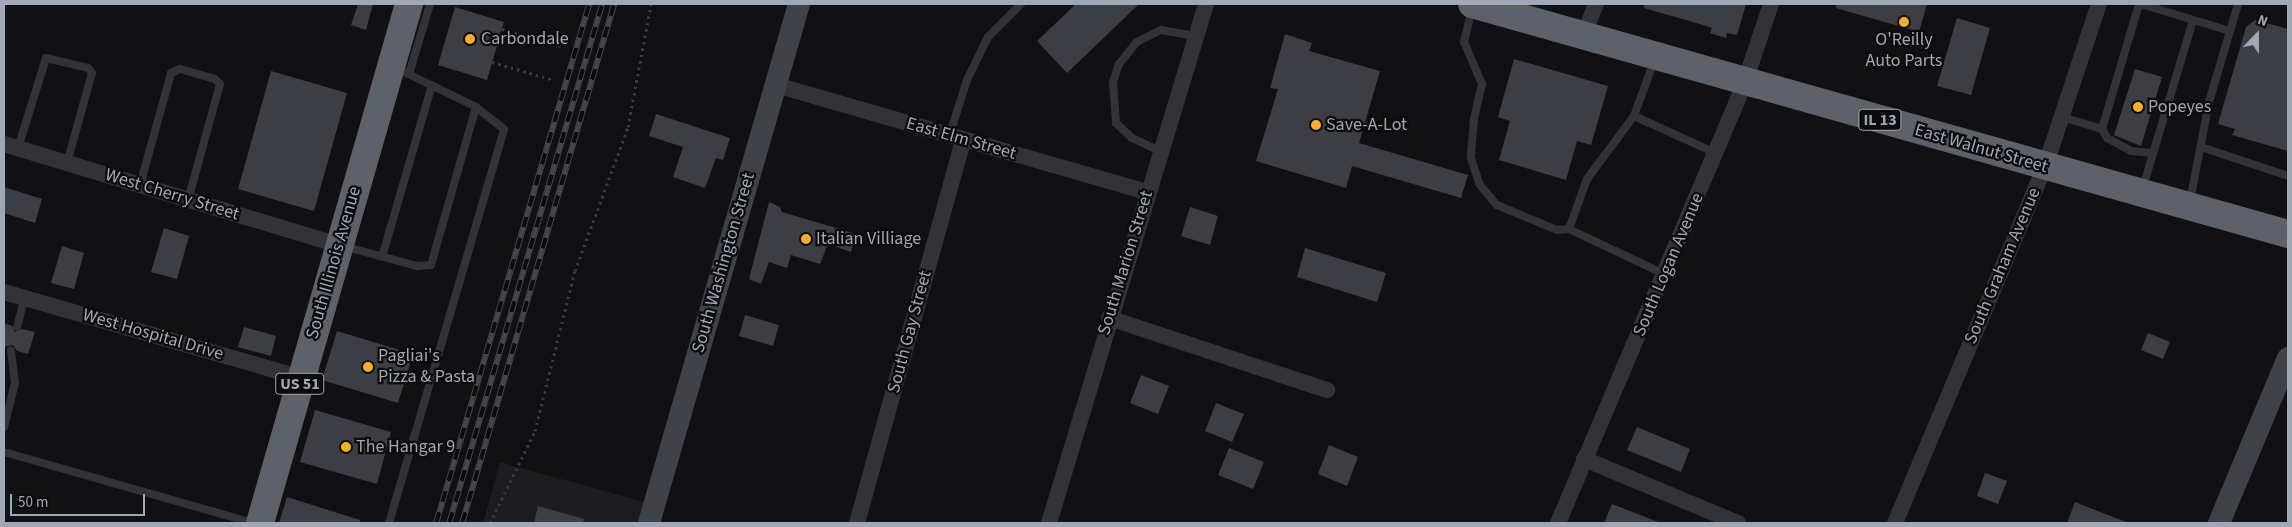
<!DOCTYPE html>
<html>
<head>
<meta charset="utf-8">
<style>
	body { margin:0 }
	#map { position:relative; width:2292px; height:527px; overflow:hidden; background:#111113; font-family:"Source Sans 3",sans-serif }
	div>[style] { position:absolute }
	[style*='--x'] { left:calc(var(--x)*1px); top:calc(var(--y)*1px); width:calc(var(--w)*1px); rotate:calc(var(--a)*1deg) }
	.built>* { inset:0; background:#1d1d20 }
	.building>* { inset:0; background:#3d3e43 }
	.path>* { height:3px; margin-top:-1.5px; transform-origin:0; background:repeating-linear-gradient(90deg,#383a40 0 2.5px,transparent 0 6.5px) }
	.lane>* { height:8px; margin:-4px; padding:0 4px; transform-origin:4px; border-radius:4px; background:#323338 }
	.street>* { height:16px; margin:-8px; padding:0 8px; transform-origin:8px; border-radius:8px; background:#323338 }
	.secondary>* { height:22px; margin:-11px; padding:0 11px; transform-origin:11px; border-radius:11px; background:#404249 }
	.highway>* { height:28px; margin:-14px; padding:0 14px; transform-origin:14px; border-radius:14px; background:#5d616a }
	.rail>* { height:5.5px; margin-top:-2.75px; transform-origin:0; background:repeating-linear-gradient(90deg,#0c0c0e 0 11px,#45474e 0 22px); box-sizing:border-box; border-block:1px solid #45474e }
	.dots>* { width:14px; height:14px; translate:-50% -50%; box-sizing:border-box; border:2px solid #0c0c0e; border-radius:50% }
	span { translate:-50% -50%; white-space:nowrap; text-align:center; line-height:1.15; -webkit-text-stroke:4.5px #0c0c0e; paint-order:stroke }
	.shield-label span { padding:1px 4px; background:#0c0c0e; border:1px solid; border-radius:4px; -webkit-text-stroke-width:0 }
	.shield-label { font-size:16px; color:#a1a8b5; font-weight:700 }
	.poi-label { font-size:18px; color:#a1a8b5 }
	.left { translate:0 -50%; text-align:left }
	.street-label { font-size:18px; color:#a1a8b5 }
	.frame { position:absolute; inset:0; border:5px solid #a1a8b5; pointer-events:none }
	.north { position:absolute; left:2232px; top:10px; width:50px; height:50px; -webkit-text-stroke:4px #0c0c0e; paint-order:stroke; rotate:22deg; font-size:14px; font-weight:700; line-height:20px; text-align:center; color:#a1a8b5 }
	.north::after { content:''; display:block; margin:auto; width:18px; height:22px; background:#a1a8b5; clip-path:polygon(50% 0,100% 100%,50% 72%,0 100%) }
	.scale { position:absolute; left:10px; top:494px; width:135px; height:22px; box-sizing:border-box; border:2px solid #a1a8b5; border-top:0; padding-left:6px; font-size:15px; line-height:18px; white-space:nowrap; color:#a1a8b5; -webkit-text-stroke:4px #0c0c0e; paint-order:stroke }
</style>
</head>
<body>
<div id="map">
	<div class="built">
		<div style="clip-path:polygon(500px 462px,644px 502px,638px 523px,483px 523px)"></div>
	</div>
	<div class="building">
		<div style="clip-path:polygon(358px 4px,373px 4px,366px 30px,351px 25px)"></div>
		<div style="clip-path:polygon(1076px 4px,1139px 4px,1067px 73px,1037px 41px)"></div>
		<div style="clip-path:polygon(1644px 4px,1746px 4px,1737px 35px,1727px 33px,1726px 38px,1710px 33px,1712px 28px,1703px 25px,1644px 8px)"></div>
		<div style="clip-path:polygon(1836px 4px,1927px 4px,1919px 32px,1836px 8px)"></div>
		<div style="clip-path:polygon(455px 7px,504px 22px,487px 80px,438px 65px)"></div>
		<div style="clip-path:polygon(1957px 18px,1990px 28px,1971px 95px,1937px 86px)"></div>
		<div style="clip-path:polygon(2255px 20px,2288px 29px,2288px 151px,2232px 135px,2235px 129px,2218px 124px,2246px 27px)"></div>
		<div style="clip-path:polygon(1285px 34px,1312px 43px,1309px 51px,1380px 71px,1359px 143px,1468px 175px,1461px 198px,1352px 166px,1346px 188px,1256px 161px,1278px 89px,1270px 88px)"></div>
		<div style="clip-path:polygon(1514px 59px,1608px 86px,1591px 145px,1577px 141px,1566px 180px,1499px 160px,1510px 121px,1498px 117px)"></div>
		<div style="clip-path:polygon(2135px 69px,2162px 77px,2141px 146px,2114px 135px)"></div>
		<div style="clip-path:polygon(271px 71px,347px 93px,314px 211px,238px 189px)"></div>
		<div style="clip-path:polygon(656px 114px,730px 138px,723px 160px,716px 158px,705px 188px,673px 177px,683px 147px,649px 136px)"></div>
		<div style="clip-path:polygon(4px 187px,42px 199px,35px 223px,4px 213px)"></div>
		<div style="clip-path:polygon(769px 202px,780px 207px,782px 212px,856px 234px,851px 252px,828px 244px,820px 264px,791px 255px,787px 268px,769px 262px,761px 284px,749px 279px)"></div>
		<div style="clip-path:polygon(1190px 207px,1218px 216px,1210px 245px,1181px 236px)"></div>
		<div style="clip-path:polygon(164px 228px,189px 236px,177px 279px,151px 272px)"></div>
		<div style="clip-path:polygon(62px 246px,84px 253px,74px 289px,51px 283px)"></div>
		<div style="clip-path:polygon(1305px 248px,1386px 273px,1377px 302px,1297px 277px)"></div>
		<div style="clip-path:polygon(745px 315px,779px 325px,773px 346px,739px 336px)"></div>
		<div style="clip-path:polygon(4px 323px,12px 326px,15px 332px,22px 329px,35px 332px,28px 354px,17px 351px,13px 345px,4px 347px)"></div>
		<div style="clip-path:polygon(244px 327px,276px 336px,271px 356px,238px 347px)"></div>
		<div style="clip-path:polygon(337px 331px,413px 354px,398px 403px,322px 380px)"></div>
		<div style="clip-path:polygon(2148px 333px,2170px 342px,2163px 359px,2141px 350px)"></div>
		<div style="clip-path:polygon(1141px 375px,1169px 386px,1158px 414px,1130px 403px)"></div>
		<div style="clip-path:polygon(1216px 403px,1244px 414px,1232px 442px,1205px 431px)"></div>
		<div style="clip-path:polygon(315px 410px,391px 432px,377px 484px,300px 462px)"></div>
		<div style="clip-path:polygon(1637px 427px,1690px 449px,1681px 472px,1627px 450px)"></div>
		<div style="clip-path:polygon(1329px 445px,1358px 457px,1347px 486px,1318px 474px)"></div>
		<div style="clip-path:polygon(1229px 448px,1264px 462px,1253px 489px,1218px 475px)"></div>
		<div style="clip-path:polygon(1985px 473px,2007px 481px,1998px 504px,1977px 496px)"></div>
		<div style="clip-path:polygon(287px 497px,360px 520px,360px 523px,279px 523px)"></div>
		<div style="clip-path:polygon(2075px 502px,2126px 522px,2126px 523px,2067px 523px)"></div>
		<div style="clip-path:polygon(1612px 504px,1658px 522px,1658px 523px,1604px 523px)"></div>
		<div style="clip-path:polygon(538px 506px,584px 519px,583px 523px,534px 523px)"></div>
	</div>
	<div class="path">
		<div style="--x:502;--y:29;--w:65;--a:16.2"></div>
		<div style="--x:492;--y:62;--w:65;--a:16.2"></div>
		<div style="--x:490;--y:523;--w:102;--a:-63.9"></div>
		<div style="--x:535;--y:431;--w:165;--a:-76"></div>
		<div style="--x:575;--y:271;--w:153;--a:-69.8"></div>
		<div style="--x:628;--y:127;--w:125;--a:-79.4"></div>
	</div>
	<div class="lane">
		<div style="--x:2141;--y:4;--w:93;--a:16.9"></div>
		<div style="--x:1472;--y:8;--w:35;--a:103"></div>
		<div style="--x:1464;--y:42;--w:46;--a:66.8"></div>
		<div style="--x:1482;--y:84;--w:37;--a:103"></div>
		<div style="--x:1474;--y:120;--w:38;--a:95"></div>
		<div style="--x:1471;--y:158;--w:28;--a:72"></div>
		<div style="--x:1480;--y:185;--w:26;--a:50"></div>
		<div style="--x:1497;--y:205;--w:65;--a:22.6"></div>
		<div style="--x:1557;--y:230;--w:12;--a:-5"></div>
		<div style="--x:1569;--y:229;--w:53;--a:-70.2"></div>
		<div style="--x:1587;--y:179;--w:79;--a:-53.3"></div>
		<div style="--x:1634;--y:116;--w:59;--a:-70"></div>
		<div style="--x:409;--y:74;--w:73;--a:-73.3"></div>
		<div style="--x:1634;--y:116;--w:90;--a:24.3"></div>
		<div style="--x:2062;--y:117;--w:42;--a:16.7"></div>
		<div style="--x:2102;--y:129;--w:10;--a:61"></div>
		<div style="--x:2107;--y:138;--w:27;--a:28"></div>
		<div style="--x:2131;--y:151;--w:22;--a:5"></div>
		<div style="--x:2102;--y:129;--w:130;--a:-73.5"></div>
		<div style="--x:949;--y:137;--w:60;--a:-72.5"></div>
		<div style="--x:967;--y:80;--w:48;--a:-64"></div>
		<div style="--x:988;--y:37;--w:47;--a:-45"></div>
		<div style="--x:2201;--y:147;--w:92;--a:18.4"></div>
		<div style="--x:18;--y:148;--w:94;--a:-72.7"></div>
		<div style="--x:46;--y:58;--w:43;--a:13.4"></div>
		<div style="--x:88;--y:68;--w:6;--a:51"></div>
		<div style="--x:92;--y:73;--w:93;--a:105.5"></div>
		<div style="--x:1160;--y:151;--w:31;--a:-155"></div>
		<div style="--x:1132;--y:138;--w:22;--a:-137"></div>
		<div style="--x:1116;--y:123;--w:41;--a:-94.2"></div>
		<div style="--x:1113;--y:82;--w:19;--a:-72"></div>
		<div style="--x:1119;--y:64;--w:28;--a:-51"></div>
		<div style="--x:1137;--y:42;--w:27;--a:-27"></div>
		<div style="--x:1161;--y:30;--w:36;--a:10"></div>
		<div style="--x:140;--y:185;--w:116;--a:-74.5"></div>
		<div style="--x:171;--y:73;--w:10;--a:-24"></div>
		<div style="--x:180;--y:69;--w:36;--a:16"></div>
		<div style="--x:215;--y:79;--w:7;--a:45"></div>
		<div style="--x:220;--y:84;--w:120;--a:105.4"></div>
		<div style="--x:2143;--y:187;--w:174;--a:-73.3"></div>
		<div style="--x:2190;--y:201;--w:101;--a:-79.1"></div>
		<div style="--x:2209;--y:102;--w:102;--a:-73.5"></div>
		<div style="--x:1569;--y:229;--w:105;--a:25.3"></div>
		<div style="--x:343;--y:246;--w:77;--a:15.1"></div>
		<div style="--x:417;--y:266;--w:14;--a:-4"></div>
		<div style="--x:431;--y:265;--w:164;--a:-74.1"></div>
		<div style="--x:382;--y:257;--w:179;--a:-73.8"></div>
		<div style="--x:17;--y:327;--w:30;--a:-75"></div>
		<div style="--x:4;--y:427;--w:45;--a:-76"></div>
		<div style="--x:15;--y:383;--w:33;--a:-97"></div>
		<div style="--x:4;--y:452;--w:260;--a:15.9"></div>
		<div style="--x:389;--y:523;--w:410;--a:-73.7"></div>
		<div style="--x:504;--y:129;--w:36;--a:-142"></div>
		<div style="--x:476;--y:107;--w:89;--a:-154"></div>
	</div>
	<div class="street">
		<div style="--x:1584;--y:35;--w:33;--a:-69"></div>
		<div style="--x:776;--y:85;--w:386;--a:16.1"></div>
		<div style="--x:4;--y:144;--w:350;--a:16.8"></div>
		<div style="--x:4;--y:292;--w:309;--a:16.1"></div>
		<div style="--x:1109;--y:318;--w:230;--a:18.3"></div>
		<div style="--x:1584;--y:459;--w:167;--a:22.6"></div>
		<div style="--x:857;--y:523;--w:396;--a:-74.5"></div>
		<div style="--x:1049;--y:523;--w:542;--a:-73.17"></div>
		<div style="--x:1558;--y:523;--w:479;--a:-67"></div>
		<div style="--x:1745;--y:82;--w:82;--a:-71.6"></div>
		<div style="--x:1895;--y:523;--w:386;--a:-67.2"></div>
		<div style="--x:2045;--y:167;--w:172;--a:-71.7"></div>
	</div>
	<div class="secondary">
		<div style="--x:649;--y:523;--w:540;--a:-73.88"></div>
		<div style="--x:2219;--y:523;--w:179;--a:-67.3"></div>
	</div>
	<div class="highway">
		<div style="--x:1472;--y:4;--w:848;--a:15.74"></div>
		<div style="--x:260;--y:523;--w:540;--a:-73.98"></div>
	</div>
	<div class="rail">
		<div style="--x:436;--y:523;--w:541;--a:-73.57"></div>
		<div style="--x:449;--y:523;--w:541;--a:-73.57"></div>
		<div style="--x:462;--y:523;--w:541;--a:-73.68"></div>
	</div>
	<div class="dots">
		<div style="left:1904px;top:22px;background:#ffb11d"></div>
		<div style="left:470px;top:39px;background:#ffb11d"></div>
		<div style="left:2138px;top:107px;background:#ffb11d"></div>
		<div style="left:1316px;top:125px;background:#ffb11d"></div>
		<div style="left:806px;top:239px;background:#ffb11d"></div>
		<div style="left:368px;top:367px;background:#ffb11d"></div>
		<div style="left:346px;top:447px;background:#ffb11d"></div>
	</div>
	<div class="shield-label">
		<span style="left:1880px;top:120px">IL 13</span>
		<span style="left:300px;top:384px">US 51</span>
	</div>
	<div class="poi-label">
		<span class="left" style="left:481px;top:39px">Carbondale</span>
		<span style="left:1904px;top:51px">O'Reilly<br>Auto Parts</span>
		<span class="left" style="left:2148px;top:107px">Popeyes</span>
		<span class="left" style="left:1326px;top:125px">Save-A-Lot</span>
		<span class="left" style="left:816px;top:239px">Italian Villiage</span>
		<span class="left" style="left:378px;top:367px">Pagliai's<br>Pizza &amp; Pasta</span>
		<span class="left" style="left:356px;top:447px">The Hangar 9</span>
	</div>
	<div class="street-label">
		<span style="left:961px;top:139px;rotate:16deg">East Elm Street</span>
		<span style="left:1981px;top:149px;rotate:16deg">East Walnut Street</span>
		<span style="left:172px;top:195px;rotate:17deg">West Cherry Street</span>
		<span style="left:334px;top:263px;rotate:-74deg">South Illinois Avenue</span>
		<span style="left:724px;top:263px;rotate:-74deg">South Washington Street</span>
		<span style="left:1126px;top:263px;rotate:-73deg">South Marion Street</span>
		<span style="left:1669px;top:265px;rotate:-67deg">South Logan Avenue</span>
		<span style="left:2003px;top:266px;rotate:-67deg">South Graham Avenue</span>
		<span style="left:910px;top:332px;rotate:-75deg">South Gay Street</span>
		<span style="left:153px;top:335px;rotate:16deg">West Hospital Drive</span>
	</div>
	<div class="frame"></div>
	<div class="north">N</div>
	<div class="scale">50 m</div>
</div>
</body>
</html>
